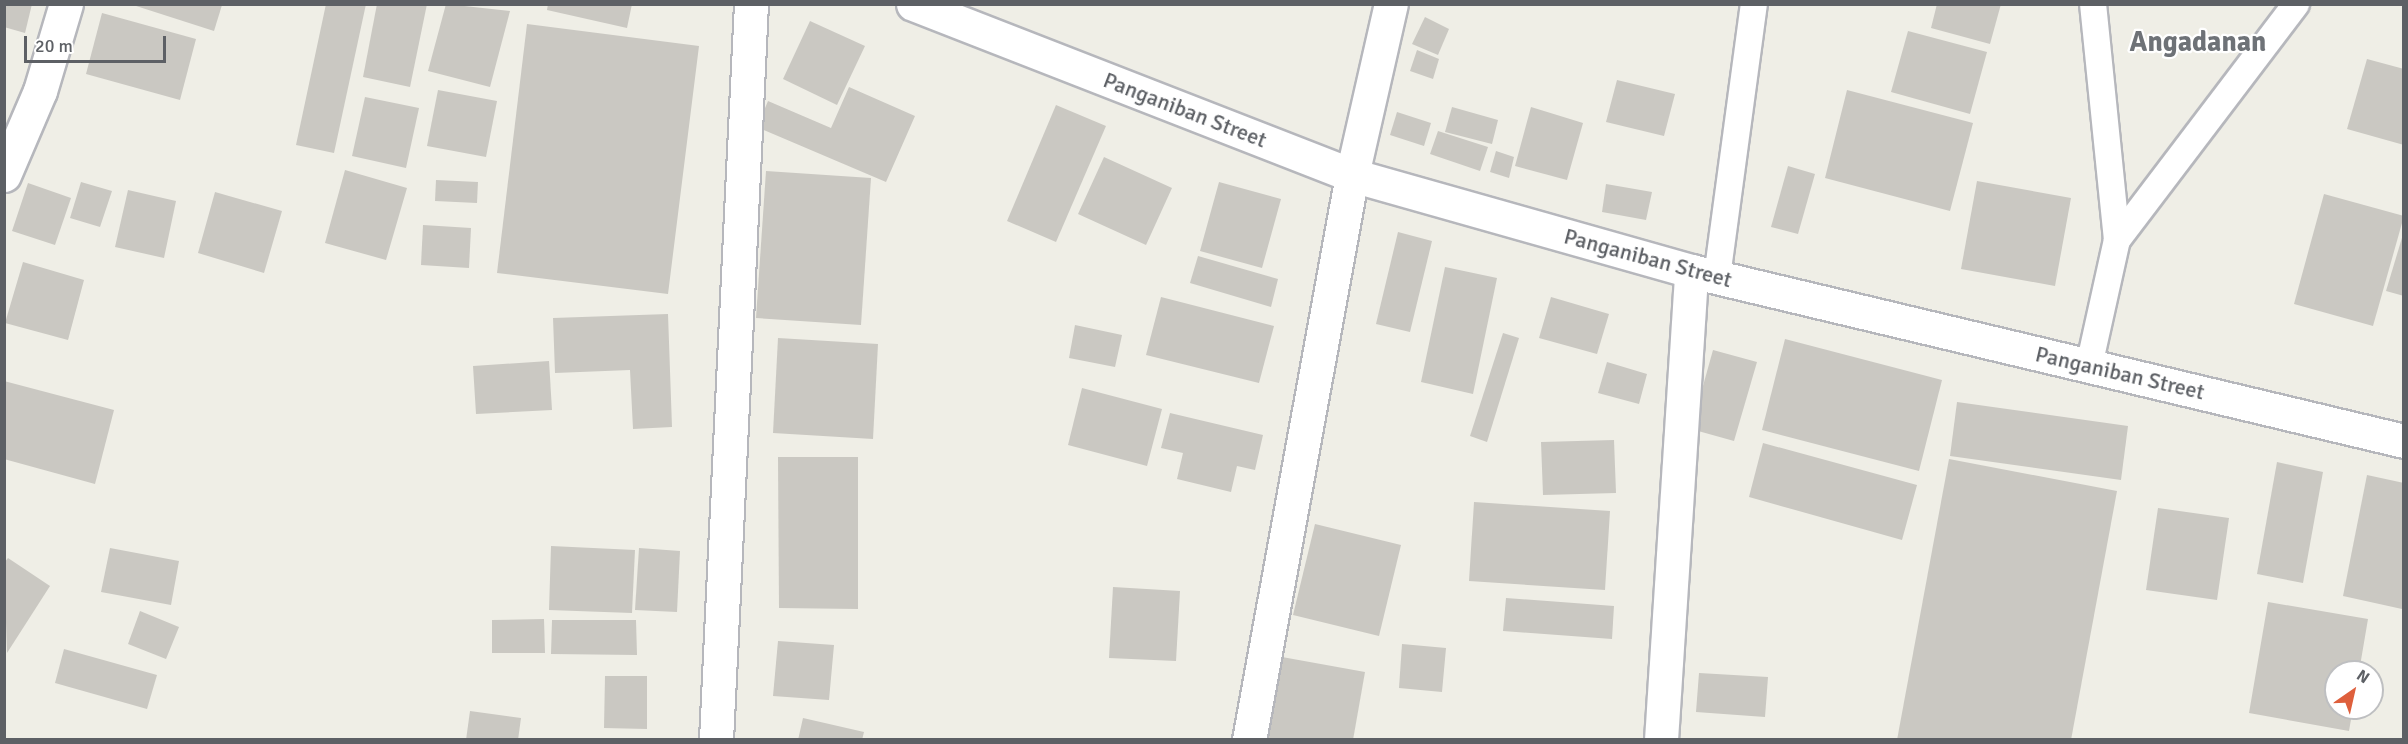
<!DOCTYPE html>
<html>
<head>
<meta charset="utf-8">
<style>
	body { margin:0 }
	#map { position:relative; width:2408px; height:744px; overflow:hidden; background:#efeee6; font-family:Signika,sans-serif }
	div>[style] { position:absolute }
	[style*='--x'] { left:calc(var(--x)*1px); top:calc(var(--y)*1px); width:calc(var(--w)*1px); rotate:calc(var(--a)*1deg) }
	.building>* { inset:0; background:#cac8c2 }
	.roads { filter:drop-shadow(2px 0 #b6b7bc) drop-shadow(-2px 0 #b6b7bc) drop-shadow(0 2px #b6b7bc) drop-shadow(0 -2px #b6b7bc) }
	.service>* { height:26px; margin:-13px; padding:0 13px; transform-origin:13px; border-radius:13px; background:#fff }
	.minor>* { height:33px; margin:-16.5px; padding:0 16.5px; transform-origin:16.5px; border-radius:16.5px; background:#fff }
	.tertiary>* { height:33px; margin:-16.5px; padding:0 16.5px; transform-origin:16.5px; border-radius:16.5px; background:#fff }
	.secondary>* { height:33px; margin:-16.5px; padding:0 16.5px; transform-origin:16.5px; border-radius:16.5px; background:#fff }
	span { translate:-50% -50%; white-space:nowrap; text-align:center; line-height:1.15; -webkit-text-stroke:4.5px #fff; paint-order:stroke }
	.street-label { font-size:22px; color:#5d6065 }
	.district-label { font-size:28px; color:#6e7277; font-weight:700 }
	.frame { position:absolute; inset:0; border:6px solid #5d6065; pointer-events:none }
	.north { position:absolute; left:2324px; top:660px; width:60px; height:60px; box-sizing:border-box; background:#fff; border:2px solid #bebfc1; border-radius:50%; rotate:34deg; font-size:16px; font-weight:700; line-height:24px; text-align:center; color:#5d6065 }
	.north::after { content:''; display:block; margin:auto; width:21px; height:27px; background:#de5f3c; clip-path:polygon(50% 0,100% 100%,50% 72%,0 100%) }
	.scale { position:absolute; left:24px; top:36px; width:142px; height:27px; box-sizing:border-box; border:3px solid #5d6065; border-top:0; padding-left:8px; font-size:18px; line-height:21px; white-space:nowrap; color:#5d6065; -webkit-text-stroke:4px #fff; paint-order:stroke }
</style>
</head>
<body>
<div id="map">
	<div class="building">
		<div style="clip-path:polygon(4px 4px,32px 4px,25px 33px,4px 27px)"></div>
		<div style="clip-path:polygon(326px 4px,366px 4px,334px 153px,296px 145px)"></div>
		<div style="clip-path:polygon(377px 4px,427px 4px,410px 87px,363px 77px)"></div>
		<div style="clip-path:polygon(446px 4px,510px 11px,490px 87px,428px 71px)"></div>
		<div style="clip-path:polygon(548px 4px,632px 4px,627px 28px,547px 10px)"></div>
		<div style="clip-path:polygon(1937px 4px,2001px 4px,1990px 44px,1931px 28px)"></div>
		<div style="clip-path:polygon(133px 5px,222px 5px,214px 31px)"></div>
		<div style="clip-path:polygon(102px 13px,196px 39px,180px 100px,86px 74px)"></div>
		<div style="clip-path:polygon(1425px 17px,1449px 29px,1438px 55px,1412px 44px)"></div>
		<div style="clip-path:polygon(810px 21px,865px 46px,837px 105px,783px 79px)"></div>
		<div style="clip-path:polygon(527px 24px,699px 46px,668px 294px,497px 273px)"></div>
		<div style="clip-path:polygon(1908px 31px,1987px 52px,1970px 114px,1891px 92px)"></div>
		<div style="clip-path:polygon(1417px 50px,1439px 59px,1433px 79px,1410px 71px)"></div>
		<div style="clip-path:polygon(2367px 59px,2404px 69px,2404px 145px,2347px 129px)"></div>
		<div style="clip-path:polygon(1617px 80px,1675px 94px,1664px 136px,1606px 122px)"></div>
		<div style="clip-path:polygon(849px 87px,915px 116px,886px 182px,757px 127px,768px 101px,831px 128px)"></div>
		<div style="clip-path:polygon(438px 90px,497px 101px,486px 157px,427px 146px)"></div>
		<div style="clip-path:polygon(1847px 90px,1973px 123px,1950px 211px,1825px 178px)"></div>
		<div style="clip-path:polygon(365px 97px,419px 108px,406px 168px,352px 156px)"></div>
		<div style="clip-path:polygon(1056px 105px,1106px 126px,1056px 242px,1007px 221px)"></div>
		<div style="clip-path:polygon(1452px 107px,1498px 120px,1492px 144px,1445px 132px)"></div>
		<div style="clip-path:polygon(1531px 107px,1583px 123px,1567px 180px,1515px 166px)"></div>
		<div style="clip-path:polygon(1397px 112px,1431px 123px,1424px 146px,1390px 135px)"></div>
		<div style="clip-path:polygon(1438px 131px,1488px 147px,1480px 171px,1430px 154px)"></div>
		<div style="clip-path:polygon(1496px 151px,1514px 157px,1509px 178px,1490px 172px)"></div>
		<div style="clip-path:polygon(1104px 157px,1172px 188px,1146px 245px,1078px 214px)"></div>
		<div style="clip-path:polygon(1788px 166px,1815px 174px,1798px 234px,1771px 227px)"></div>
		<div style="clip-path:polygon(345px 170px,407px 188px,386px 260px,325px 243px)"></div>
		<div style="clip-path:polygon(766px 171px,871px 178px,861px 325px,756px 318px)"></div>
		<div style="clip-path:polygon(436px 180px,478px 182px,477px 203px,435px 201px)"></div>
		<div style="clip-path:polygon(1977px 181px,2071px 198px,2055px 286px,1961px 269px)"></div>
		<div style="clip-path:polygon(81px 182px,112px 191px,100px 227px,70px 218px)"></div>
		<div style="clip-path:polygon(1219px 182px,1281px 199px,1262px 268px,1200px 251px)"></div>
		<div style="clip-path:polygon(28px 183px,71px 198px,55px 245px,12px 231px)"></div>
		<div style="clip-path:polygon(1606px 184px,1652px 192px,1646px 220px,1602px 212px)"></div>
		<div style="clip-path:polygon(128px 190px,176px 201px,164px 258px,115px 247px)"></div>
		<div style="clip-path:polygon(215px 192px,282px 211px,264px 273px,198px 253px)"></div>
		<div style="clip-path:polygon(2324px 194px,2404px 216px,2373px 326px,2294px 304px)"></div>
		<div style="clip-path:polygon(423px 225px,471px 228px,469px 268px,421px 265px)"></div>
		<div style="clip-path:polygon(2404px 231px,2404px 296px,2386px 291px)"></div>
		<div style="clip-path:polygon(1398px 232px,1432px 241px,1410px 332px,1376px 324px)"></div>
		<div style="clip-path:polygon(1198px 256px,1278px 279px,1271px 307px,1190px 283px)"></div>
		<div style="clip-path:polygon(23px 262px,84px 280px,68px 340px,5px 323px)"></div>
		<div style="clip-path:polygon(1445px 267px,1497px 278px,1473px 394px,1421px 382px)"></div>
		<div style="clip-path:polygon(1161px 297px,1274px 326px,1259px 383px,1146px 355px)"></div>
		<div style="clip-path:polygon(1551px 297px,1609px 314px,1597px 354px,1539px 338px)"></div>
		<div style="clip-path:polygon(668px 314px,672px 427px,633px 429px,630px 370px,555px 373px,553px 318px)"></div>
		<div style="clip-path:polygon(1075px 325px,1122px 335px,1115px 367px,1069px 358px)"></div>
		<div style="clip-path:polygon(1503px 333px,1519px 338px,1487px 442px,1470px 436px)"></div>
		<div style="clip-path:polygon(778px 338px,878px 344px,873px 439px,773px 433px)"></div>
		<div style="clip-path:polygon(1785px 339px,1942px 380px,1919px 471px,1762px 430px)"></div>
		<div style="clip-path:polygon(1713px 350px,1757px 362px,1734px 441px,1691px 429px)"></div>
		<div style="clip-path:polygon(549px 361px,552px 410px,476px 414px,473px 366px)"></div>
		<div style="clip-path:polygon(1607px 362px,1647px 374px,1639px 404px,1598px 393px)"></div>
		<div style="clip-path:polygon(4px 381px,114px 410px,95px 484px,4px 459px)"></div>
		<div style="clip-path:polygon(1082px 388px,1162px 409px,1147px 466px,1068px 445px)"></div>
		<div style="clip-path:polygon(1957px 402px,2128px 426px,2121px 480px,1950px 456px)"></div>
		<div style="clip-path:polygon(1170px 413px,1263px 435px,1255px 470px,1237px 466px,1231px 492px,1177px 479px,1183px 453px,1161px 448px)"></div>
		<div style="clip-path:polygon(1614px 440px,1616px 493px,1543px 495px,1541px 442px)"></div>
		<div style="clip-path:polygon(1763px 443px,1917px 485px,1902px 540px,1749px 497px)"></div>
		<div style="clip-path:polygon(778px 457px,858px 457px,858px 609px,779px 608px)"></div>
		<div style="clip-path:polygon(1949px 459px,2117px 491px,2071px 740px,1897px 740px)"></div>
		<div style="clip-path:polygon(2277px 462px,2323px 472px,2303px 583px,2257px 574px)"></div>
		<div style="clip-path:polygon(2367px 475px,2404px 483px,2402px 609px,2343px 596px)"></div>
		<div style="clip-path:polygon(1474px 502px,1610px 511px,1605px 590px,1469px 581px)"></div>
		<div style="clip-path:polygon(2158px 508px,2229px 518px,2217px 600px,2146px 590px)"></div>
		<div style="clip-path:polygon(1315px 524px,1401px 545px,1379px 636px,1293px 615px)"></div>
		<div style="clip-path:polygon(551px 546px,635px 550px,632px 613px,549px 610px)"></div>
		<div style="clip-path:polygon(110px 548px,179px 561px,171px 605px,101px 592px)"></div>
		<div style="clip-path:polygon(639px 548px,680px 551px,677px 612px,635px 610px)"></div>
		<div style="clip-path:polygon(8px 558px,50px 586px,7px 653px,4px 563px)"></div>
		<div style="clip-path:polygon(1113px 587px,1180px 591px,1176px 661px,1109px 658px)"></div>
		<div style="clip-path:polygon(1506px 598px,1614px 606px,1612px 639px,1503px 631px)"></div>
		<div style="clip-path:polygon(2268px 602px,2368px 619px,2359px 672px,2336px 672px,2336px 708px,2353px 708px,2349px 731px,2249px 713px)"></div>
		<div style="clip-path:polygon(140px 611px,179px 627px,166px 659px,128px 644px)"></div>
		<div style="clip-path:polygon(544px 619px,545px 653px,492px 653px,492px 620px)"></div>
		<div style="clip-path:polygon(552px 620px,636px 620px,637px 655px,551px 654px)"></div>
		<div style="clip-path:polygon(778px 641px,834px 645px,829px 700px,773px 696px)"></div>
		<div style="clip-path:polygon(1402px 644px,1446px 648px,1442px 692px,1399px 688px)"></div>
		<div style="clip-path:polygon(64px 649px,157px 675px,147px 709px,55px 683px)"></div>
		<div style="clip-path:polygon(1282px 657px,1365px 672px,1353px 740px,1268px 740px)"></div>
		<div style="clip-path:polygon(1699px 673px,1768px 677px,1765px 717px,1696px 712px)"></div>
		<div style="clip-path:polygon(605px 676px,647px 676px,647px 729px,604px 728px)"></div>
		<div style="clip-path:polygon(470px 711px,521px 718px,518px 740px,466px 740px)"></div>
		<div style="clip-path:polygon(803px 718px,864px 732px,862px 740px,798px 740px)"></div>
	</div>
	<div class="roads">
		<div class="service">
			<div style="--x:2117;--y:240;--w:296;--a:-52.8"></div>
			<div style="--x:1717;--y:277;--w:275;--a:-82.3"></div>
			<div style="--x:2089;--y:366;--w:129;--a:-77.5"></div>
			<div style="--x:2117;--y:240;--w:237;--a:-95.8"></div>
		</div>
		<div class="minor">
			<div style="--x:4;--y:175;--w:91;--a:-66.8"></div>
			<div style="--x:40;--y:91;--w:91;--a:-73.4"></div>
			<div style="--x:1249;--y:740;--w:574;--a:-79.67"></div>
			<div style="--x:1352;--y:175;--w:352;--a:15.8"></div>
			<div style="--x:1691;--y:271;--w:733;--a:13.41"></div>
			<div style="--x:1661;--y:740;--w:470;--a:-86.3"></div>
		</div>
		<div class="tertiary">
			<div style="--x:913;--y:4;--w:471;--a:21.3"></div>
			<div style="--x:1352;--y:175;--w:175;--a:-77.2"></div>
		</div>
		<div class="secondary">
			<div style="--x:716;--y:740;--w:737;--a:-87.28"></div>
		</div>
	</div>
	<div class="street-label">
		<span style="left:1185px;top:110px;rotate:21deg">Panganiban Street</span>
		<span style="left:1648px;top:258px;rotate:15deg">Panganiban Street</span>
		<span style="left:2120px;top:373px;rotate:13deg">Panganiban Street</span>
	</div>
	<div class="district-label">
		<span style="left:2198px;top:42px">Angadanan</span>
	</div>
	<div class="frame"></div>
	<div class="north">N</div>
	<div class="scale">20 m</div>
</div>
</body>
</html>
